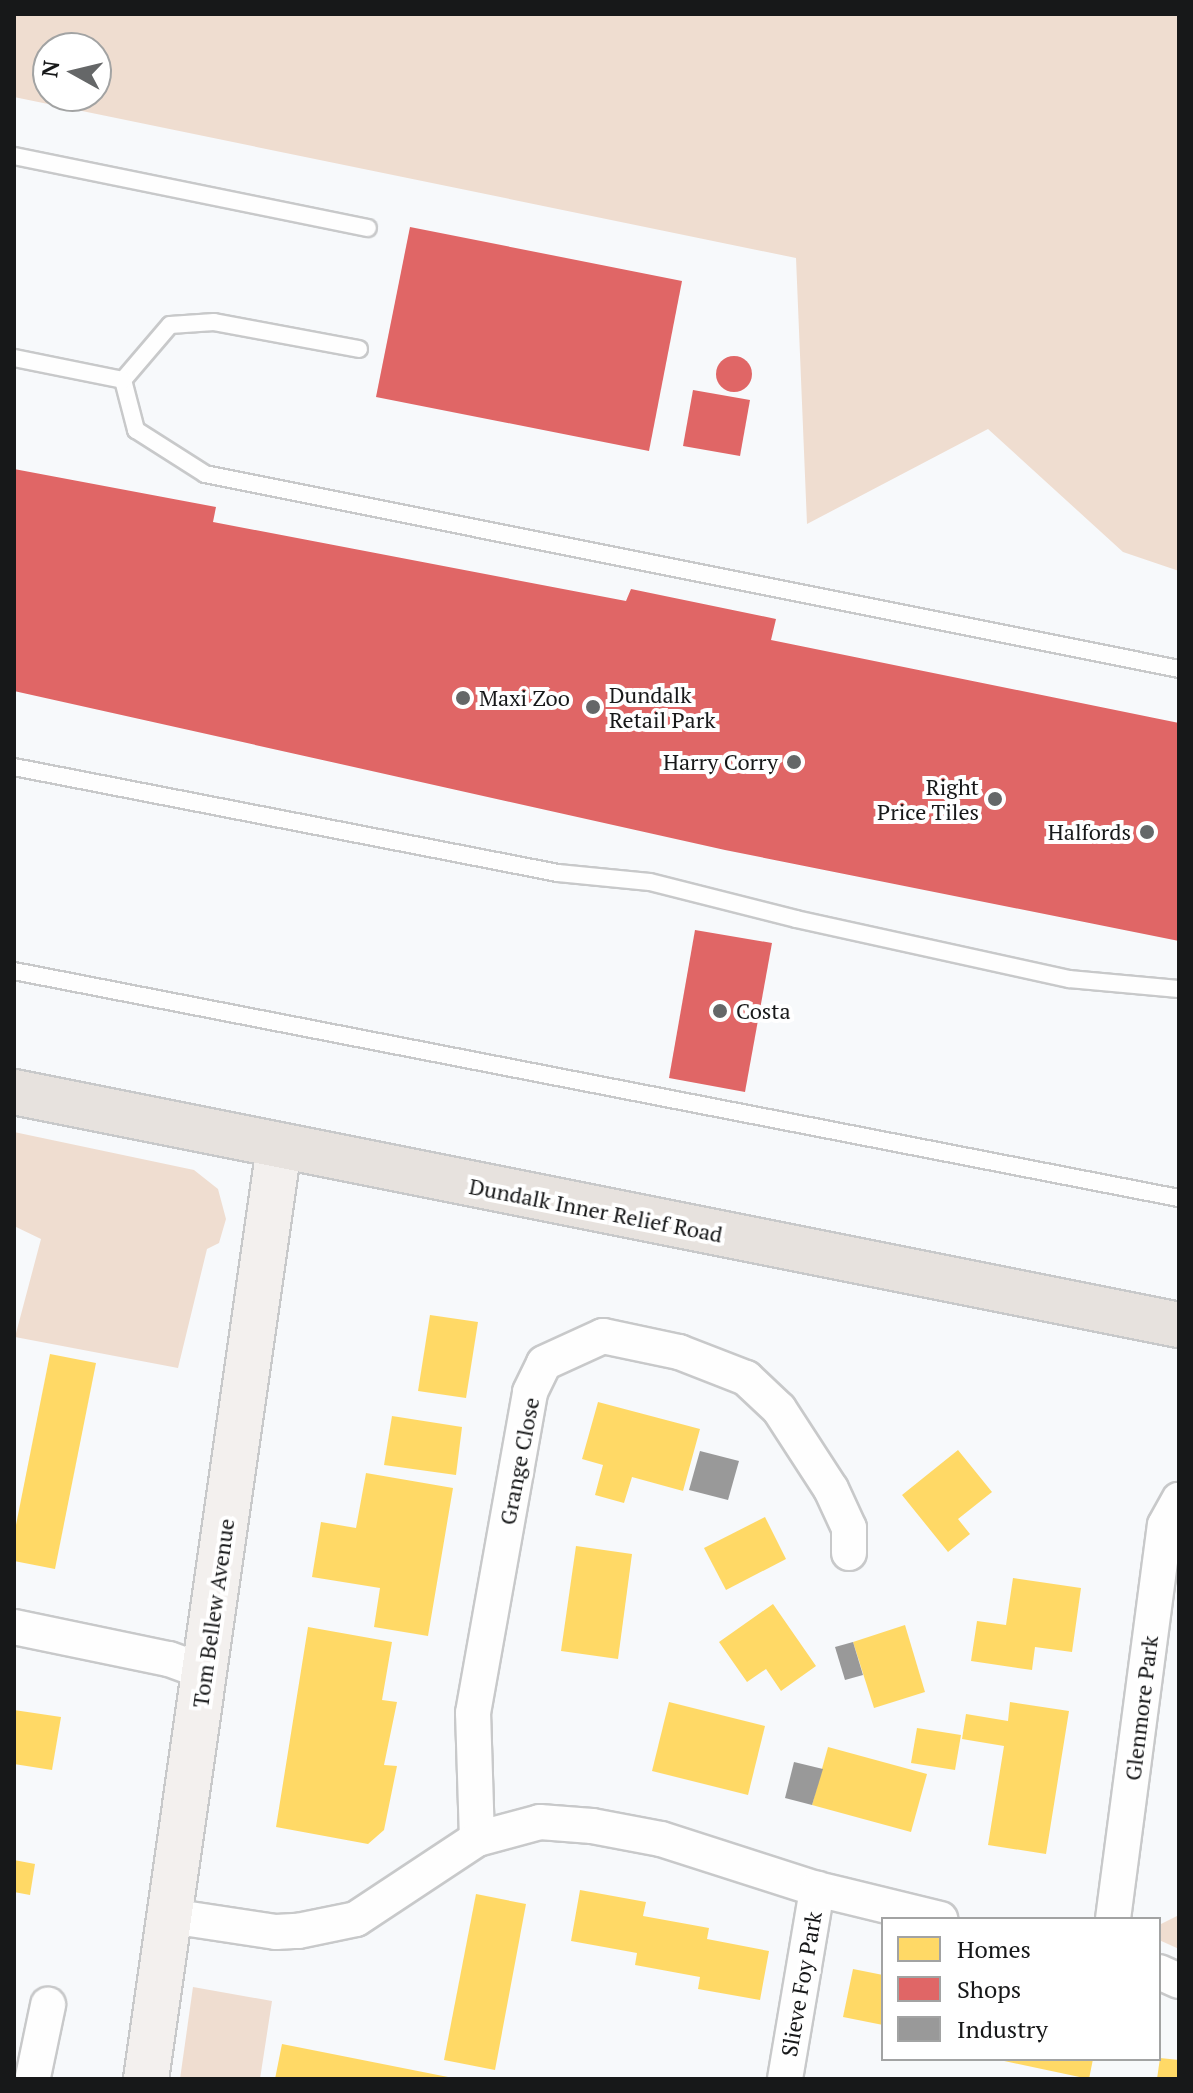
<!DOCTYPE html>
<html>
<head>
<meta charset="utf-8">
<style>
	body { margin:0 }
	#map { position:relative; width:1193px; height:2093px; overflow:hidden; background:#f7f9fb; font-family:"PT Serif",serif }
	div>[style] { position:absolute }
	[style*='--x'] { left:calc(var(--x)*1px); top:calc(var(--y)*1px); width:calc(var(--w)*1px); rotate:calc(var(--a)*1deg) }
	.green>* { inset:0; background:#efddd0 }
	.homes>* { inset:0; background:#ffd966 }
	.shops>* { inset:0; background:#e06666 }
	.round { border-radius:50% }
	.industry>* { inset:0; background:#999 }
	.roads { filter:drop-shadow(2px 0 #c8c9ca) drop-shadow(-2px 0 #c8c9ca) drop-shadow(0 2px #c8c9ca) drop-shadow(0 -2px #c8c9ca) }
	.lane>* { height:16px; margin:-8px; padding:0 8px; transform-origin:8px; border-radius:8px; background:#fefefe }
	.street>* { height:34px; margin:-17px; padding:0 17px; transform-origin:17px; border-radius:17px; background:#fefefe }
	.secondary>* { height:44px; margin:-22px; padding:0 22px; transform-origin:22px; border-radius:22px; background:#f3f0ee }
	.primary>* { height:44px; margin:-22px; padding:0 22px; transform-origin:22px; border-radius:22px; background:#e7e2de }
	.dots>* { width:22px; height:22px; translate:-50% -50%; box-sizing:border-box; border:4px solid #fff; border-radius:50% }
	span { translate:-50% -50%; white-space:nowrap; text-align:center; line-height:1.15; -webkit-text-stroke:8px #fff; paint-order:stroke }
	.poi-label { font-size:22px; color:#171819 }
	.left { translate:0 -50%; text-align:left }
	.right { translate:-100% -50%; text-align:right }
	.street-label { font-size:22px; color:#171819 }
	.frame { position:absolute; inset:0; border:16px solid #171819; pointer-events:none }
	.legend { position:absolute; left:881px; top:1917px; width:280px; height:144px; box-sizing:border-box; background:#fff; border:2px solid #a2a3a3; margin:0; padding:10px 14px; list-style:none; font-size:24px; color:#171819 }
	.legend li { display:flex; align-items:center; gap:16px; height:40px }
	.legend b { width:40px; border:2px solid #a2a3a3 }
	.north { position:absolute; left:32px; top:32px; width:80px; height:80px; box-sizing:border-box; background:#fff; border:2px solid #a2a3a3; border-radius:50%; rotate:278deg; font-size:22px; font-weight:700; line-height:32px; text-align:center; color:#171819 }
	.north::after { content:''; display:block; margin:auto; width:28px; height:36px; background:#656768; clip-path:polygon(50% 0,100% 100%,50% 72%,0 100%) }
</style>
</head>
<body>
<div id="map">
	<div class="green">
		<div style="clip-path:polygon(evenodd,14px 14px,1179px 14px,1179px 571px,1123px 552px,988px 429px,807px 524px,796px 258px,14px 97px,14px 14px,48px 48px,96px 48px,96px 96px,48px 96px,48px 48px)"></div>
		<div style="clip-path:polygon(14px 1132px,194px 1170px,218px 1189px,226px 1219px,219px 1243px,207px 1249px,178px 1368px,15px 1337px,41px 1239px,14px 1226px)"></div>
		<div style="clip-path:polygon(1179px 1915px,1179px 1949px,1159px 1940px,1159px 1925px)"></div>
		<div style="clip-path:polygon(193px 1987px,272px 2001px,260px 2079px,180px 2079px)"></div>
	</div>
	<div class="homes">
		<div style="clip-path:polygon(430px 1315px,478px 1322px,466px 1398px,418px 1391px)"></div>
		<div style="clip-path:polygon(50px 1354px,96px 1363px,55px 1569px,14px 1561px,14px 1535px)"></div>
		<div style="clip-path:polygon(598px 1402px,700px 1429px,683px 1491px,632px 1477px,624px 1503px,595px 1495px,603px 1465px,582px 1459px)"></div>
		<div style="clip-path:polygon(392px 1416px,462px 1427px,456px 1475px,384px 1465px)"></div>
		<div style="clip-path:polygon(958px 1450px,992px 1492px,958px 1519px,970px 1534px,948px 1552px,902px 1495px)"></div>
		<div style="clip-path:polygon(366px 1473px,453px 1488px,428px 1636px,374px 1627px,380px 1588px,312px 1577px,321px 1522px,356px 1528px)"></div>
		<div style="clip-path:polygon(765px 1517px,786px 1559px,726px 1590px,704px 1548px)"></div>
		<div style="clip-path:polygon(576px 1546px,632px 1554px,618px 1659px,561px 1651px)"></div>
		<div style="clip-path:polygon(1013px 1578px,1081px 1588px,1072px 1652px,1035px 1647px,1032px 1670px,971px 1661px,977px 1621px,1006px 1625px)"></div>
		<div style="clip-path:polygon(773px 1604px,816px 1666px,781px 1691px,766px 1669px,747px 1682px,719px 1642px)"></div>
		<div style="clip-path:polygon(905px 1625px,925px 1692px,874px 1708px,853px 1642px)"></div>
		<div style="clip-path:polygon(308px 1627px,392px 1642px,382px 1700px,397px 1702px,384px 1765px,397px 1766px,384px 1830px,368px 1844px,276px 1827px)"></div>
		<div style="clip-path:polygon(669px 1702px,765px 1726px,748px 1795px,652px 1771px)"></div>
		<div style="clip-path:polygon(1010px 1702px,1069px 1711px,1046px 1854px,988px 1845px,1004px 1746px,962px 1739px,966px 1714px,1008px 1721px)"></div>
		<div style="clip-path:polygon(14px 1710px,61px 1717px,52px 1770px,14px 1764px)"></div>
		<div style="clip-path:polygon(917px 1728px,961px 1735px,955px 1770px,911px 1763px)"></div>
		<div style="clip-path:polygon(828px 1747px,927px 1774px,911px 1832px,812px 1805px)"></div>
		<div style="clip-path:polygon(14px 1860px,35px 1864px,30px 1895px,14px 1892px)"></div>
		<div style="clip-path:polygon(580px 1890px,646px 1902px,643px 1916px,709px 1928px,707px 1939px,769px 1951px,760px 2000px,698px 1989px,700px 1977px,635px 1965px,637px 1953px,571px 1941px)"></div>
		<div style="clip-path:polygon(476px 1894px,526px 1904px,495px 2070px,444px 2060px)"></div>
		<div style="clip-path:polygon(853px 1969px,883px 1975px,883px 2025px,843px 2017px)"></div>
		<div style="clip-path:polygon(282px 2044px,453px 2078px,453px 2079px,275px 2079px)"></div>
		<div style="clip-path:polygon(1160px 2058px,1179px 2060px,1179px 2079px,1157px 2079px)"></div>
		<div style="clip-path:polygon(995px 2059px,1093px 2059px,1089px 2079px)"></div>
	</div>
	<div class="shops">
		<div style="clip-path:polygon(410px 227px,682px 281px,649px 451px,376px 397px)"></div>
		<div class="round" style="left:716px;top:356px;width:36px;height:36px"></div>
		<div style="clip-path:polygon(693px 390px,750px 400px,740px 456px,683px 446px)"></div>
		<div style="clip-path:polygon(14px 469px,216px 507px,213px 522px,626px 601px,631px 589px,776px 619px,771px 640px,1179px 723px,1179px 941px,725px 850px,14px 691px)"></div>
		<div style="clip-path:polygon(695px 930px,772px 943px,745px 1092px,669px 1078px)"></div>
	</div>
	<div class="industry">
		<div style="clip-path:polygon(700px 1451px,739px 1461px,728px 1500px,689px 1490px)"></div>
		<div style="clip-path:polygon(853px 1642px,863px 1675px,845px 1680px,835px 1647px)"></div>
		<div style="clip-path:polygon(794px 1762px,823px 1769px,812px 1805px,785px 1798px)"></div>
	</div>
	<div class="roads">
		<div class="lane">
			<div style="--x:14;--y:156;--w:361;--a:11.5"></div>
			<div style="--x:359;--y:349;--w:147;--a:-169.5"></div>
			<div style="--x:214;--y:322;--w:44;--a:176.1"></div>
			<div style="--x:170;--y:325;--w:72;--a:130.5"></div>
			<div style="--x:123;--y:380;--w:52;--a:75.4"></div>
			<div style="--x:136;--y:430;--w:82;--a:32.5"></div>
			<div style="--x:205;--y:474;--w:993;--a:11.32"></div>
			<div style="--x:14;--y:358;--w:111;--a:11.4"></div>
			<div style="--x:14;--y:767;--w:554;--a:11.03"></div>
			<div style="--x:558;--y:873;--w:92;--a:5.6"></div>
			<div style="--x:650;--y:882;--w:151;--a:14.2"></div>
			<div style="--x:796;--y:919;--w:280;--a:12.4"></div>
			<div style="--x:1069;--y:979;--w:110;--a:5.2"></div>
			<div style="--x:14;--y:971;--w:1187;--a:11.03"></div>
		</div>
		<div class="street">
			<div style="--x:14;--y:1627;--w:158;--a:11.7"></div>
			<div style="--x:169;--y:1659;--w:38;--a:20"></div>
			<div style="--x:477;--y:1839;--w:126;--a:-91.8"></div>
			<div style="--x:473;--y:1713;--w:326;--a:-79.9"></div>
			<div style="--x:530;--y:1392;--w:32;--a:-64"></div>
			<div style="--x:544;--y:1363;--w:65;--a:-24.6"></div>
			<div style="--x:603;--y:1336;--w:78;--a:11.9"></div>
			<div style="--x:679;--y:1352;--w:72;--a:21.2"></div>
			<div style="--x:746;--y:1378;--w:45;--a:43.2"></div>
			<div style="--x:779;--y:1409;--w:95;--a:57"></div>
			<div style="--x:831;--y:1489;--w:43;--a:65.2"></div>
			<div style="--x:849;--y:1528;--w:25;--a:90"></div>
			<div style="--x:170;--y:1916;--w:107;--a:8.6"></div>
			<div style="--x:276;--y:1932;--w:22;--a:-3"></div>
			<div style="--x:298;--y:1931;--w:59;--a:-11.7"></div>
			<div style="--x:356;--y:1919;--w:145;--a:-33.5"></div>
			<div style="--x:477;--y:1839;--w:65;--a:-15.1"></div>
			<div style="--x:540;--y:1822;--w:52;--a:4.4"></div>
			<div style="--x:592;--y:1826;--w:70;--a:10.7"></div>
			<div style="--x:661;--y:1839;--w:164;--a:17.8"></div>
			<div style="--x:817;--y:1889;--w:127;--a:13.7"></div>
			<div style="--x:1113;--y:1919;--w:397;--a:-82.5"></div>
			<div style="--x:1165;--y:1525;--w:29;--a:-61"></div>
			<div style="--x:1159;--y:1972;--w:22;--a:24"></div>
			<div style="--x:33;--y:2077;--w:74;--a:-78.2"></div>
			<div style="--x:785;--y:2079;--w:193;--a:-80.4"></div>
		</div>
		<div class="secondary">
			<div style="--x:146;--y:2079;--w:941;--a:-81.88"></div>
		</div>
		<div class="primary">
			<div style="--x:14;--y:1092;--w:1188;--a:11.31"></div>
		</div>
	</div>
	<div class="dots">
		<div style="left:463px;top:698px;background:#656768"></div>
		<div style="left:593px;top:707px;background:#656768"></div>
		<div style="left:794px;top:762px;background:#656768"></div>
		<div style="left:995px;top:799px;background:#656768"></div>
		<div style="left:1147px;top:832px;background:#656768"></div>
		<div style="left:720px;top:1011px;background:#656768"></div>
	</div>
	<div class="poi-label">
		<span class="left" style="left:609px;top:707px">Dundalk<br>Retail Park</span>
		<span class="left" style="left:479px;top:698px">Maxi Zoo</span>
		<span class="right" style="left:778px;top:762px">Harry Corry</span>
		<span class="right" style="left:979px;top:799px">Right<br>Price Tiles</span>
		<span class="right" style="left:1131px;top:832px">Halfords</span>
		<span class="left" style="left:736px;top:1011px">Costa</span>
	</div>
	<div class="street-label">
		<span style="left:596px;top:1210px;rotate:11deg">Dundalk Inner Relief Road</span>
		<span style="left:519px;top:1461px;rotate:-79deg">Grange Close</span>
		<span style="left:213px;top:1613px;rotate:-82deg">Tom Bellew Avenue</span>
		<span style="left:1141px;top:1708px;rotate:-83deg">Glenmore Park</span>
		<span style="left:801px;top:1984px;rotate:-80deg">Slieve Foy Park</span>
	</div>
	<div class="frame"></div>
	<ul class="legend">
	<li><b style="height:22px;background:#ffd966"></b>Homes</li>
	<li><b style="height:22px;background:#e06666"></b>Shops</li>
	<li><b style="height:22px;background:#999"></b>Industry</li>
	</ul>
	<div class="north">N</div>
</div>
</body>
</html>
